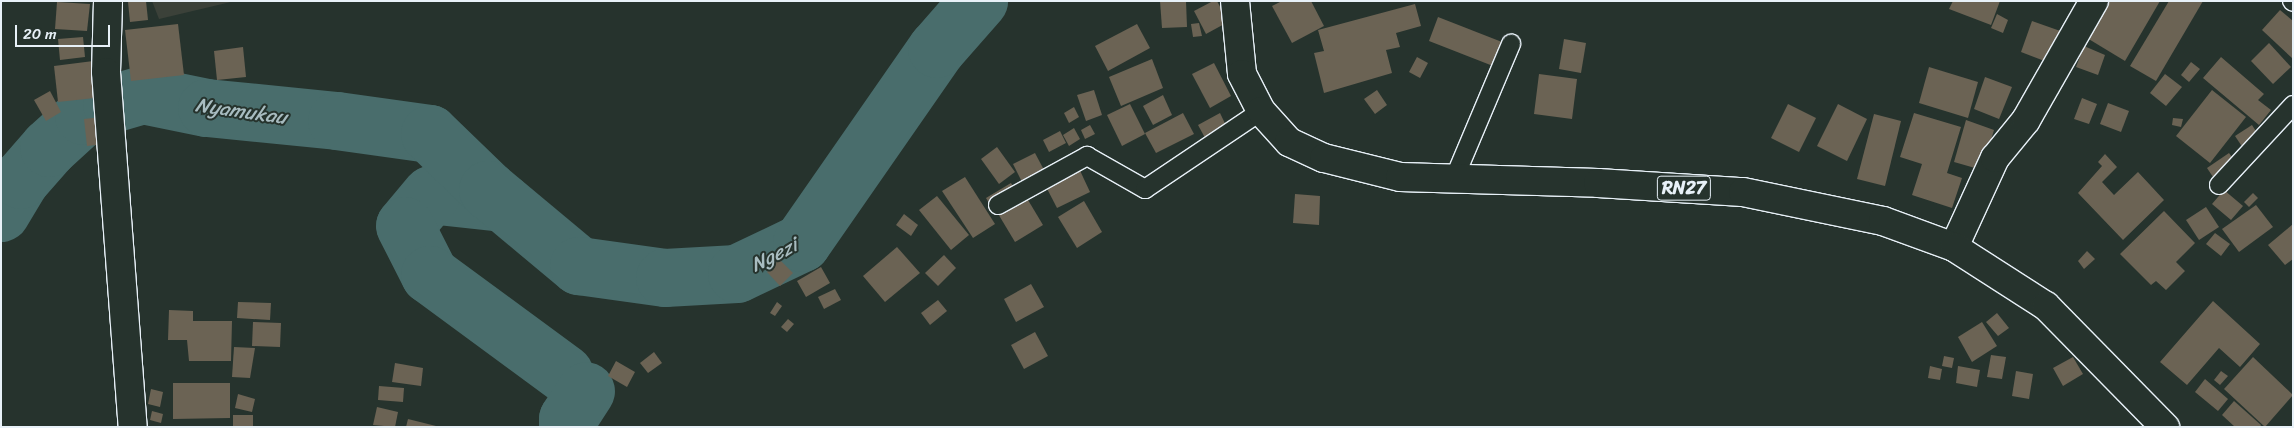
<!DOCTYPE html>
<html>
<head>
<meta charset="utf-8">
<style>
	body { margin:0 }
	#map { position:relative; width:2294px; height:428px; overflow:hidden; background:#26332d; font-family:Sriracha,sans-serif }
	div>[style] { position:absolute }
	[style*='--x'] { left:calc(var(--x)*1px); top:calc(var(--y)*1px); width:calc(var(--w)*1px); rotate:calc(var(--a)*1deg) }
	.built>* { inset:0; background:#3b4139 }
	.river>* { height:58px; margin:-29px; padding:0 29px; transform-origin:29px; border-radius:29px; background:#496d6c }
	.building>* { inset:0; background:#6b6354 }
	.roads { filter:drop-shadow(1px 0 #e8f1f8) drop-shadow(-1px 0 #e8f1f8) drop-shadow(0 1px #e8f1f8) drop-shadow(0 -1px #e8f1f8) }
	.lane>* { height:18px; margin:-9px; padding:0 9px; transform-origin:9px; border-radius:9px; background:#26332d }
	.street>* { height:28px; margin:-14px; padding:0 14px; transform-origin:14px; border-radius:14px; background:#26332d }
	.primary>* { height:28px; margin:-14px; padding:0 14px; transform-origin:14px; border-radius:14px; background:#26332d }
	span { translate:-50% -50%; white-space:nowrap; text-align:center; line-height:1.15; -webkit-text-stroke:4px #26332d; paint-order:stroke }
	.shield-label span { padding:1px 4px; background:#26332d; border:1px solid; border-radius:4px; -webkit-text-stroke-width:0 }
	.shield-label { font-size:18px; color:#e8f1f8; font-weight:700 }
	.water-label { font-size:20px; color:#a8bcc0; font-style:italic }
	.frame { position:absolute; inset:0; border:2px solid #e8f1f8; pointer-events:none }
	.scale { position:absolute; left:15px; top:25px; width:95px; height:22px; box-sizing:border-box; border:2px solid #e8f1f8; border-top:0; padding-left:6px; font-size:15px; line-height:18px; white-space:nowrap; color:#e8f1f8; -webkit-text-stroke:4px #26332d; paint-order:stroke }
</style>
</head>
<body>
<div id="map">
	<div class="built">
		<div style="clip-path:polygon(152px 1px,235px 1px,159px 19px)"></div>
	</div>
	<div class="river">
		<div style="--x:503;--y:203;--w:72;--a:-173.7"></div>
		<div style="--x:431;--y:195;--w:40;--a:130"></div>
		<div style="--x:405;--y:226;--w:55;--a:63"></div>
		<div style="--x:430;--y:275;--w:167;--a:36.3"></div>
		<div style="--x:1;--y:213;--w:39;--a:-59"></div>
		<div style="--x:21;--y:180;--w:43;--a:-48.8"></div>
		<div style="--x:49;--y:148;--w:47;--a:-42.4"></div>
		<div style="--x:84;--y:116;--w:30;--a:-23"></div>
		<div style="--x:112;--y:104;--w:32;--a:-16"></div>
		<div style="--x:143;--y:95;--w:65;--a:11.5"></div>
		<div style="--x:207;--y:108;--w:131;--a:5.7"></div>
		<div style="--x:337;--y:121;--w:94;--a:8"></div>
		<div style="--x:430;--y:134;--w:81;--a:44"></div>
		<div style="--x:488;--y:190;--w:119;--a:39.9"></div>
		<div style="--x:579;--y:266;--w:87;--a:7.9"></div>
		<div style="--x:665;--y:278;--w:72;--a:-3.2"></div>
		<div style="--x:737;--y:274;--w:72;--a:-25.5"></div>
		<div style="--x:802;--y:243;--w:236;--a:-55.2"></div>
		<div style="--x:937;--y:49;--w:64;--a:-48.8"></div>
		<div style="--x:568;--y:427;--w:8;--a:-90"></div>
		<div style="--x:568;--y:419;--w:33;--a:-57"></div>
	</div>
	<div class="building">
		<div style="clip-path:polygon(146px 1px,148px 20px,130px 22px,128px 2px)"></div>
		<div style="clip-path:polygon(1160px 1px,1186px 1px,1187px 27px,1162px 28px)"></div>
		<div style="clip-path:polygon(1213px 1px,1217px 1px,1228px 22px,1206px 34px,1194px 11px)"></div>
		<div style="clip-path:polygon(1282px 1px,1311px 1px,1324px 26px,1292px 43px,1272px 6px)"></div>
		<div style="clip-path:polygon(1953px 1px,2000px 1px,1991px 25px,1949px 9px)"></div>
		<div style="clip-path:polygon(2109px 1px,2160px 1px,2125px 61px,2087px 38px)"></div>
		<div style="clip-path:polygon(2169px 1px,2203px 1px,2156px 81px,2130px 66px)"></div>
		<div style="clip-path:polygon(57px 2px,90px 4px,87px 31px,55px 29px)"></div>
		<div style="clip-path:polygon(1415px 4px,1421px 26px,1396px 33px,1400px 47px,1386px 50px,1392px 73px,1324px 93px,1314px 53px,1324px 51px,1318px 30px)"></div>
		<div style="clip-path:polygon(2280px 10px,2293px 21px,2293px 59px,2262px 30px)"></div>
		<div style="clip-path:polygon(1997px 14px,2008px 20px,2003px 33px,1991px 28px)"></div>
		<div style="clip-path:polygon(1438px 17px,1502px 42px,1493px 66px,1429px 41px)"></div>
		<div style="clip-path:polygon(2032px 21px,2066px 33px,2055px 65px,2021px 52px)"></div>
		<div style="clip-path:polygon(1199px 23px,1202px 36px,1193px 37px,1191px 24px)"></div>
		<div style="clip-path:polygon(178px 24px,184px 75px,131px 81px,125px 30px)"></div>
		<div style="clip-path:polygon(1137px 24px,1150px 48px,1108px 71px,1095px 46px)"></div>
		<div style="clip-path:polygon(83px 37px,85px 57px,60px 60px,58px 39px)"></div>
		<div style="clip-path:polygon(1564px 39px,1586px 43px,1581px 73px,1559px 69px)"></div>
		<div style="clip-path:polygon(2269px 43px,2291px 67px,2273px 84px,2251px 61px)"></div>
		<div style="clip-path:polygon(2084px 46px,2105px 55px,2098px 75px,2076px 67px)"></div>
		<div style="clip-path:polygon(243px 47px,246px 77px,217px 80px,214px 51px)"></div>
		<div style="clip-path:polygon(1417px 57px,1428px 63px,1420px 78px,1409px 72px)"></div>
		<div style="clip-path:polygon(2221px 57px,2264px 94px,2258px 100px,2271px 110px,2259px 125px,2203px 78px)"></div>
		<div style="clip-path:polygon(109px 59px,113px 96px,58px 102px,54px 66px)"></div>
		<div style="clip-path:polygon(1152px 59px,1163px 88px,1121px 106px,1109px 77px)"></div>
		<div style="clip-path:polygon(2191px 62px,2200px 69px,2189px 82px,2181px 75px)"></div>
		<div style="clip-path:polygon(1214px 63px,1231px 96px,1210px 108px,1192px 74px)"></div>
		<div style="clip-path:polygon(1929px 67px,1978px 82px,1968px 118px,1919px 103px)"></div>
		<div style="clip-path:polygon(1539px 74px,1577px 79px,1572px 119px,1534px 114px)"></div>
		<div style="clip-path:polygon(2165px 74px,2182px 87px,2166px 106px,2150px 93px)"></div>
		<div style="clip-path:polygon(1985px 77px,2012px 87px,1999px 119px,1974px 109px)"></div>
		<div style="clip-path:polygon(1094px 90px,1102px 115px,1086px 121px,1077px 95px)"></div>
		<div style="clip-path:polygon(1377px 90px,1387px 105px,1375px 114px,1364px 99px)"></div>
		<div style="clip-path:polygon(2212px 90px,2246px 117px,2210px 163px,2176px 136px)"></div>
		<div style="clip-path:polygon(50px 91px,61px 112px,46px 121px,34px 100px)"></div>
		<div style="clip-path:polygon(1163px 95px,1172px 115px,1153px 125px,1143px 106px)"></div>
		<div style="clip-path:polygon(2082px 98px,2097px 104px,2089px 124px,2074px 119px)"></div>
		<div style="clip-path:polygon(2108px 103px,2129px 111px,2121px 132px,2100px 124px)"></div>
		<div style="clip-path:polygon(1130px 104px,1145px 134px,1122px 146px,1107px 115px)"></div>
		<div style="clip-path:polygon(1788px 104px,1816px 118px,1799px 152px,1771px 138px)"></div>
		<div style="clip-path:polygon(1838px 104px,1867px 119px,1847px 161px,1817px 146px)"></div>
		<div style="clip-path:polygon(1074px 107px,1079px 117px,1069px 123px,1064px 113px)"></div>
		<div style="clip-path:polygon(1183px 113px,1194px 134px,1156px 153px,1145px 133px)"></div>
		<div style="clip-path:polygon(1220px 113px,1231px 136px,1210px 147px,1198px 125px)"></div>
		<div style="clip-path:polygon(1914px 113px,1961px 127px,1947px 173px,1962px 178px,1952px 208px,1912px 195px,1922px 164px,1900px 157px)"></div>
		<div style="clip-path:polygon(1874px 114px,1901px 121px,1885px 186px,1857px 179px)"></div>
		<div style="clip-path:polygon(111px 116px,114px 143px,87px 146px,84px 119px)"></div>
		<div style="clip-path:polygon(2173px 118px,2183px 119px,2181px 127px,2172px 125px)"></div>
		<div style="clip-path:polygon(1966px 120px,1994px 130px,1982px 170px,1954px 162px)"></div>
		<div style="clip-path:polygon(1090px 125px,1095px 134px,1085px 139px,1081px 130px)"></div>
		<div style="clip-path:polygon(2252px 125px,2259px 136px,2243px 148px,2235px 136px)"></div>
		<div style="clip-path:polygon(1074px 128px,1080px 139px,1069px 146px,1063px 135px)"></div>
		<div style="clip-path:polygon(1060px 131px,1066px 143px,1049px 152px,1043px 140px)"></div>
		<div style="clip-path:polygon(997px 147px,1015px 172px,999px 184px,981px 159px)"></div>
		<div style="clip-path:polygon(1035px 153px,1044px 170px,1022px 182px,1013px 164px)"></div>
		<div style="clip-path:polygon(2229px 153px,2240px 168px,2217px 183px,2207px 168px)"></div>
		<div style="clip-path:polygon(2105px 154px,2117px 167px,2102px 182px,2114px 195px,2138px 172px,2164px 200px,2123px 240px,2078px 193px,2102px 166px,2098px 162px)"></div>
		<div style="clip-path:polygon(1076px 162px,1090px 192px,1057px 208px,1042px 179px)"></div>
		<div style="clip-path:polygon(965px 177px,995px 224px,973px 238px,942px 191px)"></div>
		<div style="clip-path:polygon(1011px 183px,1018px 195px,993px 210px,986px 198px)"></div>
		<div style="clip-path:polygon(2224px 190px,2243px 206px,2231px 220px,2212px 204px)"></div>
		<div style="clip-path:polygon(2253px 193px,2258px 198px,2249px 207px,2244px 202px)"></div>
		<div style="clip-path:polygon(1295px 194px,1320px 196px,1319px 225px,1293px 223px)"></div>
		<div style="clip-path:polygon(1025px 195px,1043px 225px,1015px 242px,997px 212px)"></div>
		<div style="clip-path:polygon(937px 196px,969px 235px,951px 250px,919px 210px)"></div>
		<div style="clip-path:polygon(1084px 201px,1102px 232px,1077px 248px,1058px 217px)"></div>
		<div style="clip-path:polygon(2256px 205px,2273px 227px,2239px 252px,2222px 229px)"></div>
		<div style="clip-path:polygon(2206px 207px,2219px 227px,2199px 240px,2186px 220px)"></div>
		<div style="clip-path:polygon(2164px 211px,2195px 243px,2176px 262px,2185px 271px,2166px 290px,2156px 281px,2151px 285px,2120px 254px)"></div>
		<div style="clip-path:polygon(904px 214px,918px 225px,911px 236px,896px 225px)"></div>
		<div style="clip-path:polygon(2293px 224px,2293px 259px,2285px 265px,2268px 245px)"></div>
		<div style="clip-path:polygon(2215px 233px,2230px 244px,2221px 256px,2206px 244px)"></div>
		<div style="clip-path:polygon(897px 247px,920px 273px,885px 302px,863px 276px)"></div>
		<div style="clip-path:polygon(2087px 251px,2095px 259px,2084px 269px,2078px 261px)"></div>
		<div style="clip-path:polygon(944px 255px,956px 268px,938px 286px,925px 273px)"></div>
		<div style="clip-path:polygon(779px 259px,793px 273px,780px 286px,767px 272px)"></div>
		<div style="clip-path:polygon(821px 267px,830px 283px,806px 297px,797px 281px)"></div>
		<div style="clip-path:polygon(1031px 284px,1044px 307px,1016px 322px,1004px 299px)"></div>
		<div style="clip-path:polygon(835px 289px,841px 300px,824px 309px,818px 297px)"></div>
		<div style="clip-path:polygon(938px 300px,947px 311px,930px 325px,921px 313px)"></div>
		<div style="clip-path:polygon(2213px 301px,2260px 344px,2240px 367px,2219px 348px,2187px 385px,2160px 362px)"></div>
		<div style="clip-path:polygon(238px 302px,271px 303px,270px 320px,237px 318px)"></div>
		<div style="clip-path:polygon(777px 302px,782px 306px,775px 316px,770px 313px)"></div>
		<div style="clip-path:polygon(169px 310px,193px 311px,193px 321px,232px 321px,231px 361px,189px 361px,187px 340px,168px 340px)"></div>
		<div style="clip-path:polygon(1997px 313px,2009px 328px,1998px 336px,1986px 322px)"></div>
		<div style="clip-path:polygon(788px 319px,794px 324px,787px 332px,781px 327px)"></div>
		<div style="clip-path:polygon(253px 322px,281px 323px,280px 347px,252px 346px)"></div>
		<div style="clip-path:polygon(1982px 322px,1997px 346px,1972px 362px,1958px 337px)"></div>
		<div style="clip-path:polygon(1035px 332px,1048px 356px,1024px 369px,1011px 345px)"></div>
		<div style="clip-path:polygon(234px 347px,255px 348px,250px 378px,232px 377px)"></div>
		<div style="clip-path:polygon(654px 352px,662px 363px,648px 373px,640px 363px)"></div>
		<div style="clip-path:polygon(1991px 355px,2006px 357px,2002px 379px,1987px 377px)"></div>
		<div style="clip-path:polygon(1944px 356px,1954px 358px,1952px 368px,1942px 366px)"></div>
		<div style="clip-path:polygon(2073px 357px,2083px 374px,2063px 386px,2053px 368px)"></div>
		<div style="clip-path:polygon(2253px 357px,2293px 395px,2265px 427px,2224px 389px)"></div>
		<div style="clip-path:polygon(616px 361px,635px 372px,627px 387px,608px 376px)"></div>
		<div style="clip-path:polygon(395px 363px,423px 368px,421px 386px,392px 382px)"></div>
		<div style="clip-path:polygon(1930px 366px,1942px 369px,1940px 380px,1928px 378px)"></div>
		<div style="clip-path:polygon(1958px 366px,1980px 370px,1977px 387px,1956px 383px)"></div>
		<div style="clip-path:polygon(2016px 371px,2033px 374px,2029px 399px,2012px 396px)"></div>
		<div style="clip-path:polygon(2221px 371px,2228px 376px,2220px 385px,2214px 380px)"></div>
		<div style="clip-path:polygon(2205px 379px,2228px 399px,2218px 411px,2195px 392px)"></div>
		<div style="clip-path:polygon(173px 383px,230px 383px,230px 418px,173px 419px)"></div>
		<div style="clip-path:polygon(379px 386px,404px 388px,403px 402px,378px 400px)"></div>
		<div style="clip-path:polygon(151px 389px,163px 392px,160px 407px,148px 404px)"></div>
		<div style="clip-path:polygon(238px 394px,255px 399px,252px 412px,235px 408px)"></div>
		<div style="clip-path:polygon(2234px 401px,2261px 425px,2260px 427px,2235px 427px,2222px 415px)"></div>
		<div style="clip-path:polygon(377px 407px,398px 412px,395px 427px,373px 425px)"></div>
		<div style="clip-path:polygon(152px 411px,163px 414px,161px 423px,150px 420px)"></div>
		<div style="clip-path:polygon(233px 415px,253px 415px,253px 427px,233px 427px)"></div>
		<div style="clip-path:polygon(408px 419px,436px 426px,436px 427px,406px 427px)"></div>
	</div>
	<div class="roads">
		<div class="lane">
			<div style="--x:2292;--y:1;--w:1;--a:45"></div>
			<div style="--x:1454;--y:179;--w:147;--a:-67.1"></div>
			<div style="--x:2219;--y:185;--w:109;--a:-47.2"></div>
			<div style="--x:998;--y:205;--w:102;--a:-28.8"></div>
			<div style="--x:1087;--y:156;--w:67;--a:29.6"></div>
			<div style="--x:1145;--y:189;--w:140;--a:-33.9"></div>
		</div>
		<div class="street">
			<div style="--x:108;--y:1;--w:71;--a:91.6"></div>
			<div style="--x:106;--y:72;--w:356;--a:85.7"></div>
			<div style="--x:1954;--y:247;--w:98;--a:-65.3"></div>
			<div style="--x:1995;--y:158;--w:49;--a:-50.8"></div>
			<div style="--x:2026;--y:120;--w:137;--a:-60.3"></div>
		</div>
		<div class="primary">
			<div style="--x:1235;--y:1;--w:73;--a:84.5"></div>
			<div style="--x:1242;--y:74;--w:42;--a:62.8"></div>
			<div style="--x:1261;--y:111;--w:42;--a:47.9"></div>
			<div style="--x:1289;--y:142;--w:38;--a:25"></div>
			<div style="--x:1324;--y:158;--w:78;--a:14"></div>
			<div style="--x:1400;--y:177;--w:198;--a:1.7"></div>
			<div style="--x:1598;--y:183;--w:145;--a:3.6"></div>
			<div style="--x:1743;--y:192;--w:143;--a:11.7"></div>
			<div style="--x:1883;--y:221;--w:76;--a:20.1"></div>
			<div style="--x:1954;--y:247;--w:109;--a:32.7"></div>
			<div style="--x:2046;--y:306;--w:170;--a:45.5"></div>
		</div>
	</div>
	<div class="shield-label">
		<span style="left:1684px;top:188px">RN27</span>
	</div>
	<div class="water-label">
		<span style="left:241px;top:111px;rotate:8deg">Nyamukau</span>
		<span style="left:774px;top:255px;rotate:-27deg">Ngezi</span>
	</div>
	<div class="frame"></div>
	<div class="scale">20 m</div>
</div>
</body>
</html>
